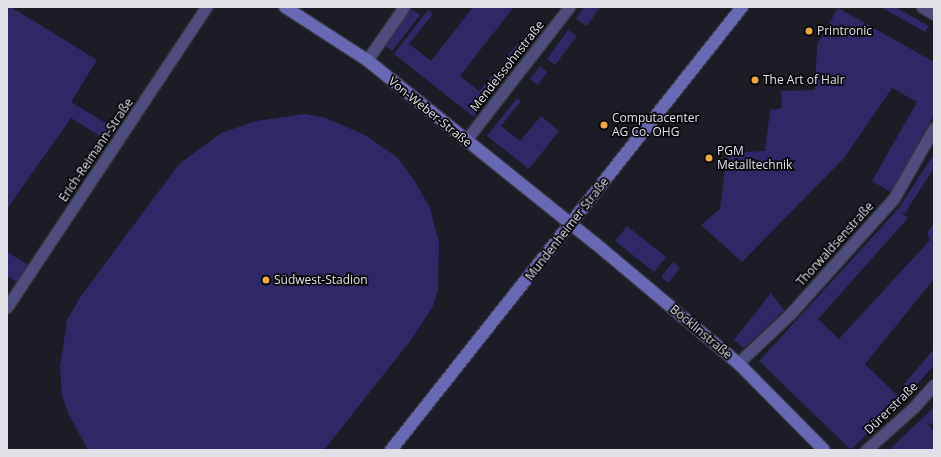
<!DOCTYPE html>
<html>
<head>
<meta charset="utf-8">
<style>
	body { margin:0 }
	#map { position:relative; width:941px; height:457px; overflow:hidden; background:#1b1c26; font-family:"Open Sans",sans-serif }
	div>[style] { position:absolute }
	[style*='--x'] { left:calc(var(--x)*1px); top:calc(var(--y)*1px); width:calc(var(--w)*1px); rotate:calc(var(--a)*1deg) }
	.green>* { inset:0; background:#2d2966 }
	.roads { filter:drop-shadow(1px 0 #373741) drop-shadow(-1px 0 #373741) drop-shadow(0 1px #373741) drop-shadow(0 -1px #373741) }
	.street>* { height:11px; margin:-5.5px; padding:0 5.5px; transform-origin:5.5px; border-radius:5.5px; background:#4d4e7d }
	.secondary>* { height:12px; margin:-6px; padding:0 6px; transform-origin:6px; border-radius:6px; background:#6868b5 }
	.dots>* { width:11px; height:11px; translate:-50% -50%; box-sizing:border-box; border:2px solid #07070b; border-radius:50% }
	span { translate:-50% -50%; white-space:nowrap; text-align:center; line-height:1.15; -webkit-text-stroke:3.5px #07070b; paint-order:stroke }
	.poi-label { font-size:12px; color:#e0e0e7 }
	.left { translate:0 -50%; text-align:left }
	.street-label { font-size:12px; color:#e0e0e7 }
	.frame { position:absolute; inset:0; border:8px solid #e0e0e7; pointer-events:none }
</style>
</head>
<body>
<div id="map">
	<div class="green">
		<div style="clip-path:polygon(7px 7px,11px 7px,97px 60px,71px 102px,114px 128px,106px 140px,71px 118px,7px 209px)"></div>
		<div style="clip-path:polygon(473px 7px,513px 8px,460px 76px,479px 91px,494px 73px,503px 80px,474px 117px,394px 54px,428px 10px,433px 14px,409px 44px,431px 61px)"></div>
		<div style="clip-path:polygon(584px 7px,600px 7px,587px 26px,576px 19px)"></div>
		<div style="clip-path:polygon(881px 7px,895px 7px,929px 26px,925px 32px)"></div>
		<div style="clip-path:polygon(838px 8px,934px 62px,934px 115px,891px 192px,872px 181px,917px 102px,892px 88px,844px 158px,742px 262px,701px 225px,720px 209px,727px 153px,765px 151px,770px 110px,782px 108px,781px 91px,815px 90px,817px 45px)"></div>
		<div style="clip-path:polygon(412px 9px,420px 15px,392px 51px,384px 45px)"></div>
		<div style="clip-path:polygon(530px 29px,538px 35px,514px 65px,506px 58px)"></div>
		<div style="clip-path:polygon(568px 30px,577px 36px,555px 65px,547px 59px)"></div>
		<div style="clip-path:polygon(540px 66px,547px 72px,538px 85px,530px 79px)"></div>
		<div style="clip-path:polygon(517px 98px,521px 101px,501px 126px,520px 141px,541px 116px,559px 131px,529px 169px,487px 136px)"></div>
		<div style="clip-path:polygon(305px 114px,326px 118px,365px 135px,397px 157px,414px 180px,430px 208px,439px 243px,438px 289px,433px 306px,411px 340px,324px 450px,88px 450px,68px 413px,62px 395px,60px 367px,67px 320px,81px 296px,179px 164px,221px 133px,256px 121px)"></div>
		<div style="clip-path:polygon(934px 154px,934px 168px,905px 213px,901px 212px,908px 218px,818px 319px,839px 339px,930px 240px,927px 233px,934px 223px,934px 279px,865px 364px,901px 399px,851px 450px,759px 361px,898px 209px)"></div>
		<div style="clip-path:polygon(627px 226px,666px 257px,654px 272px,615px 241px)"></div>
		<div style="clip-path:polygon(7px 252px,29px 265px,18px 283px,7px 276px)"></div>
		<div style="clip-path:polygon(673px 262px,680px 268px,668px 283px,661px 277px)"></div>
		<div style="clip-path:polygon(771px 293px,784px 310px,744px 348px,734px 340px)"></div>
		<div style="clip-path:polygon(934px 349px,934px 365px,912px 390px,904px 384px)"></div>
		<div style="clip-path:polygon(934px 407px,934px 421px,931px 425px,926px 421px,934px 432px,934px 450px,889px 450px)"></div>
	</div>
	<div class="roads">
		<div class="street">
			<div style="--x:922;--y:7;--w:14;--a:30"></div>
			<div style="--x:367;--y:60;--w:65;--a:-55.1"></div>
			<div style="--x:466;--y:140;--w:168;--a:-52.2"></div>
			<div style="--x:7;--y:307;--w:360;--a:-56.4"></div>
			<div style="--x:738;--y:363;--w:71;--a:-43.3"></div>
			<div style="--x:790;--y:314;--w:156;--a:-48.1"></div>
			<div style="--x:894;--y:198;--w:81;--a:-60.3"></div>
			<div style="--x:866;--y:450;--w:63;--a:-41.8"></div>
			<div style="--x:913;--y:408;--w:31;--a:-48"></div>
		</div>
		<div class="secondary">
			<div style="--x:285;--y:7;--w:98;--a:32.9"></div>
			<div style="--x:367;--y:60;--w:294;--a:38.8"></div>
			<div style="--x:596;--y:244;--w:185;--a:40"></div>
			<div style="--x:738;--y:363;--w:122;--a:45.3"></div>
			<div style="--x:391;--y:450;--w:565;--a:-51.61"></div>
		</div>
	</div>
	<div class="dots">
		<div style="left:809px;top:31px;background:#f0a73e"></div>
		<div style="left:755px;top:80px;background:#f0a73e"></div>
		<div style="left:604px;top:125px;background:#f0a73e"></div>
		<div style="left:709px;top:158px;background:#f0a73e"></div>
		<div style="left:266px;top:280px;background:#f0a73e"></div>
	</div>
	<div class="poi-label">
		<span class="left" style="left:817px;top:31px">Printronic</span>
		<span class="left" style="left:763px;top:80px">The Art of Hair</span>
		<span class="left" style="left:612px;top:125px">Computacenter<br>AG Co. OHG</span>
		<span class="left" style="left:717px;top:158px">PGM<br>Metalltechnik</span>
		<span class="left" style="left:274px;top:280px">Südwest-Stadion</span>
	</div>
	<div class="street-label">
		<span style="left:507px;top:66px;rotate:-52deg">Mendelssohnstraße</span>
		<span style="left:430px;top:112px;rotate:39deg">Von-Weber-Straße</span>
		<span style="left:96px;top:150px;rotate:-56deg">Erich-Reimann-Straße</span>
		<span style="left:567px;top:229px;rotate:-52deg">Mundenheimer Straße</span>
		<span style="left:835px;top:244px;rotate:-48deg">Thorwaldsenstraße</span>
		<span style="left:701px;top:332px;rotate:40deg">Böcklinstraße</span>
		<span style="left:891px;top:408px;rotate:-44deg">Dürerstraße</span>
	</div>
	<div class="frame"></div>
</div>
</body>
</html>
